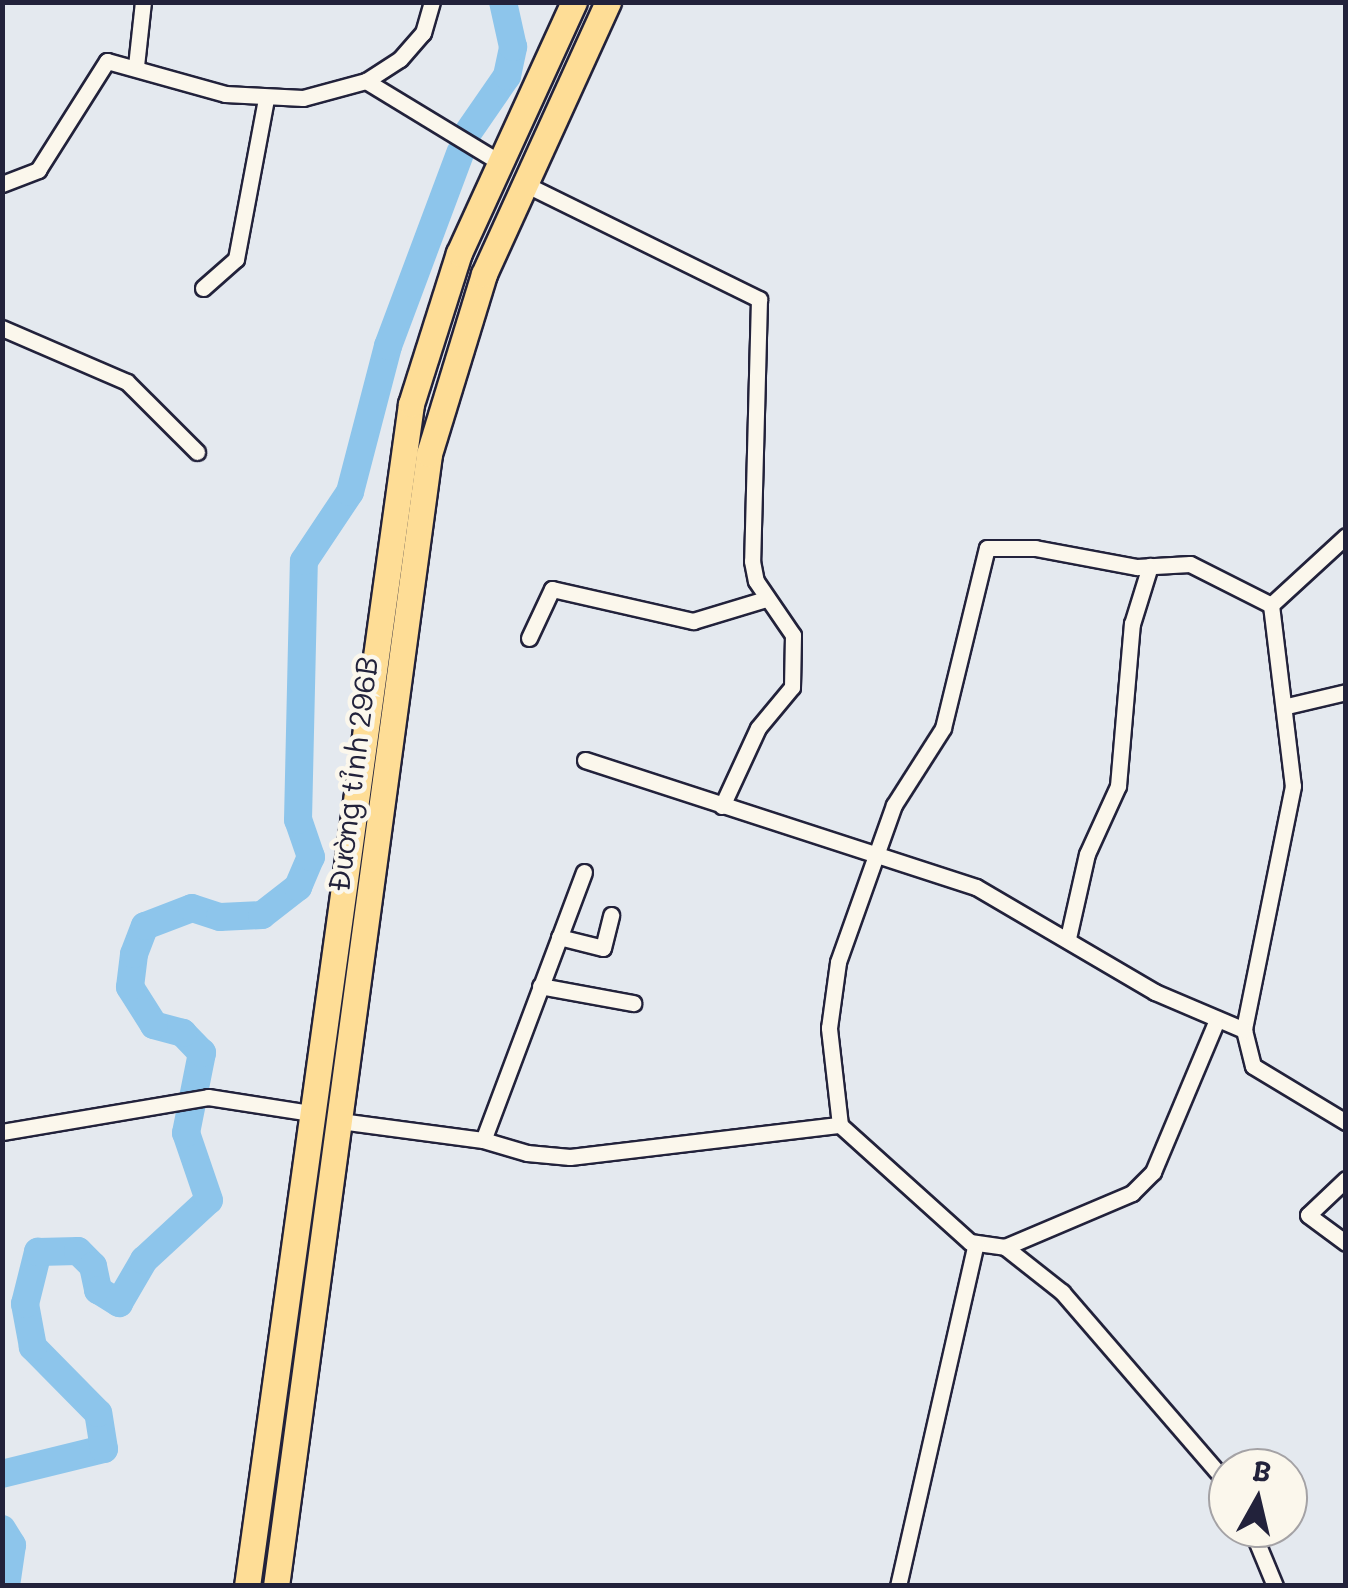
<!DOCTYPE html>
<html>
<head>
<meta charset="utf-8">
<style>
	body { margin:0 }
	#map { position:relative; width:1348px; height:1588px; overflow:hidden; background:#e4e9ef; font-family:Mali,sans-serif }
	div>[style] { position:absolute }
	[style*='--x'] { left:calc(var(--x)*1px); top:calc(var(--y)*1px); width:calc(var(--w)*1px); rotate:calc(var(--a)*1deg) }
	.river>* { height:28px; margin:-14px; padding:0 14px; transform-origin:14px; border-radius:14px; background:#8dc5eb }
	.roads { filter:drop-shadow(2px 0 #22223b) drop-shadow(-2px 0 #22223b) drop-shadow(0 2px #22223b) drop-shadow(0 -2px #22223b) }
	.minor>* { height:15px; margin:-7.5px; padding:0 7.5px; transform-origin:7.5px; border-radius:7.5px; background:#fbf7ec }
	.primary>* { height:25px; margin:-12.5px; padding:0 12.5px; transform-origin:12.5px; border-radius:12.5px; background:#fedd96 }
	span { translate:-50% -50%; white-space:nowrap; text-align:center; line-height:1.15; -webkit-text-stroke:9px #fbf7ec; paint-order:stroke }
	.street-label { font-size:30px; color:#22223b }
	.frame { position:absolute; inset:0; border:5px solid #22223b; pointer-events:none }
	.north { position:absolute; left:1208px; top:1448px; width:100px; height:100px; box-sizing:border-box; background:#fbf7ec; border:2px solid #a4a2a5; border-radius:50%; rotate:8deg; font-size:28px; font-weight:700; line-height:40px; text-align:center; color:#22223b }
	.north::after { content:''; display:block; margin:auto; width:35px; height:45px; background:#22223b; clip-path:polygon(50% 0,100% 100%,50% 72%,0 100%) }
</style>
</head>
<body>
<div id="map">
	<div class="river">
		<div style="--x:469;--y:131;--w:67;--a:-55.4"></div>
		<div style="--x:507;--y:76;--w:30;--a:-78"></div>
		<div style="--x:513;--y:47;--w:46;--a:-102.5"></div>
		<div style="--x:2;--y:1474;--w:105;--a:-13.8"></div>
		<div style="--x:104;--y:1449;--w:36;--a:-99"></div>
		<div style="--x:98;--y:1413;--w:93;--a:-134.6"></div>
		<div style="--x:33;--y:1347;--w:44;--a:-100.5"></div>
		<div style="--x:25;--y:1304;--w:54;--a:-76"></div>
		<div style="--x:38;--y:1252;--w:40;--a:-1.4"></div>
		<div style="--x:78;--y:1251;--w:21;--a:45"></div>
		<div style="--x:93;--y:1266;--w:25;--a:78"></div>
		<div style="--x:98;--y:1290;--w:25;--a:32"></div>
		<div style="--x:119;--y:1303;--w:50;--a:-59.8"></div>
		<div style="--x:144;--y:1260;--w:88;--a:-42.7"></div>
		<div style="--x:209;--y:1200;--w:71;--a:-108.9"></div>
		<div style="--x:186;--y:1133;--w:82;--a:-78.7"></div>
		<div style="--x:202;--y:1053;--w:28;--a:-134"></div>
		<div style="--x:183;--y:1033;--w:30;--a:-165"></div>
		<div style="--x:154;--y:1025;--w:45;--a:-122.3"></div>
		<div style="--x:130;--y:987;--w:33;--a:-83"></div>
		<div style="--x:134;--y:954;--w:30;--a:-69"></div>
		<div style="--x:145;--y:926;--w:50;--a:-21"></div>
		<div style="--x:192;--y:908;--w:29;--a:18"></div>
		<div style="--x:220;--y:917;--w:42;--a:-2.7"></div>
		<div style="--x:262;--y:915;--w:46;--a:-37.9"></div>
		<div style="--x:298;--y:887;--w:33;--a:-67"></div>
		<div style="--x:311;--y:857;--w:39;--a:-109"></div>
		<div style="--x:298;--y:820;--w:259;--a:-88.7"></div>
		<div style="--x:304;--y:561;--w:83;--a:-56.3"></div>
		<div style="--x:350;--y:492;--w:151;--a:-75.4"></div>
		<div style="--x:388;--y:346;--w:206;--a:-69.5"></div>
		<div style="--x:2;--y:1529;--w:19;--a:58"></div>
		<div style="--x:12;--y:1545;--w:41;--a:98.3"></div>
	</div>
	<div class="roads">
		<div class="minor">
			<div style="--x:136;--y:66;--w:64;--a:-83.8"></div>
			<div style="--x:366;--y:81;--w:158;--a:31.3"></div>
			<div style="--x:2;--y:184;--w:39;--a:-21"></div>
			<div style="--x:38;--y:170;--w:129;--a:-57.7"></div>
			<div style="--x:107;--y:61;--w:123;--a:15.6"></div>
			<div style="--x:225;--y:94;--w:78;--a:2.9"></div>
			<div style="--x:303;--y:98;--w:65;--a:-15.1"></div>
			<div style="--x:366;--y:81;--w:40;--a:-32.9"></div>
			<div style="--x:400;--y:59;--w:35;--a:-49"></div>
			<div style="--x:423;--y:33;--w:32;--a:-74"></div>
			<div style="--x:525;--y:184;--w:261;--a:26.2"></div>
			<div style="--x:759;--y:299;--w:262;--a:91.5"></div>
			<div style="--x:752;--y:561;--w:20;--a:79"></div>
			<div style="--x:756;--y:581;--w:65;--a:55.6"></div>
			<div style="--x:793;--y:635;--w:52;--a:91.1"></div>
			<div style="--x:792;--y:687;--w:53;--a:129.7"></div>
			<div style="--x:758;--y:728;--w:86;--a:114.8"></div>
			<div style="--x:203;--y:288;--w:44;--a:-41.3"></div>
			<div style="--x:236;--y:259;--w:164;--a:-79.4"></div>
			<div style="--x:2;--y:328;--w:136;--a:23.4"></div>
			<div style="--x:127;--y:382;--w:99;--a:45"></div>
			<div style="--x:1346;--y:536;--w:102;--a:137.4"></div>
			<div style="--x:1271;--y:605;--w:182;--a:83.1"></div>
			<div style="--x:1293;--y:786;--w:249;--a:101.4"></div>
			<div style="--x:1244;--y:1030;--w:37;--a:76"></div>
			<div style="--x:1253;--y:1066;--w:109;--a:31.1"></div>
			<div style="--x:529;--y:638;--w:54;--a:-64.9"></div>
			<div style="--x:552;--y:589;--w:145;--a:12.8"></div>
			<div style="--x:693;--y:621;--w:76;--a:-16.8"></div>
			<div style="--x:1287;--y:706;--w:61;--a:-13.3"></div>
			<div style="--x:585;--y:760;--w:411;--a:18"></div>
			<div style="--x:976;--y:887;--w:208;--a:30.4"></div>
			<div style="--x:1155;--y:992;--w:97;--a:23.1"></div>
			<div style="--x:584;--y:872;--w:286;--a:110.6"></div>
			<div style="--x:483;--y:1140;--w:46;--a:16.5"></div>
			<div style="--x:527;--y:1153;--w:43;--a:5.3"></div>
			<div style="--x:570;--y:1157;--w:272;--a:-6.8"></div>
			<div style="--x:840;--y:1125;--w:175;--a:42"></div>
			<div style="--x:970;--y:1242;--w:35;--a:8"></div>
			<div style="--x:1005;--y:1247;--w:138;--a:-23"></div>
			<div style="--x:1132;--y:1193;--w:30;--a:-45"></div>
			<div style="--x:1153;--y:1172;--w:165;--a:-67.2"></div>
			<div style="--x:559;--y:937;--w:45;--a:14"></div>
			<div style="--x:603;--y:948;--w:34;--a:-76"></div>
			<div style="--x:1068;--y:938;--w:86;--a:-77.3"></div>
			<div style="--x:1087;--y:854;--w:75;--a:-65.5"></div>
			<div style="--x:1118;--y:786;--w:163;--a:-85.1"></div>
			<div style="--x:1132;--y:624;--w:61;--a:-72.8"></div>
			<div style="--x:540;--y:986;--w:95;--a:10.4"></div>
			<div style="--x:340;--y:1121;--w:144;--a:7.6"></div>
			<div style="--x:840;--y:1125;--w:98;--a:-96.5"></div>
			<div style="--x:829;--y:1028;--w:67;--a:-82.2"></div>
			<div style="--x:838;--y:962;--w:167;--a:-70.4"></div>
			<div style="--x:894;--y:805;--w:91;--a:-57.5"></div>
			<div style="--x:943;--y:728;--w:185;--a:-76.3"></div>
			<div style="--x:987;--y:548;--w:48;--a:0"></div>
			<div style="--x:1035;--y:548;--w:104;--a:10.6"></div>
			<div style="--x:1137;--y:567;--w:53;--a:-3.2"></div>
			<div style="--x:1190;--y:564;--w:91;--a:26.8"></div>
			<div style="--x:2;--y:1132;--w:209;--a:-9.6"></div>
			<div style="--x:208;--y:1097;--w:103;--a:8.9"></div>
			<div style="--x:1346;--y:1179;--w:52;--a:136.5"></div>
			<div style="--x:1308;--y:1215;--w:47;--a:36.4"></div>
			<div style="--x:1005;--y:1247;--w:73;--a:38.3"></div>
			<div style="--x:1062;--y:1292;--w:254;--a:49.2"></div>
			<div style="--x:1251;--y:1528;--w:63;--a:67.5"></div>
			<div style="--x:898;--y:1586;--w:351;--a:-77.2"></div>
		</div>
		<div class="primary">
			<div style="--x:247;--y:1586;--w:1193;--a:-82.1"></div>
			<div style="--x:411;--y:404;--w:158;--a:-72.4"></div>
			<div style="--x:459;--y:253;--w:276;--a:-65.4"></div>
			<div style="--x:276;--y:1586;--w:1142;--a:-82.3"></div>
			<div style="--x:429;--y:454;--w:188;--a:-73"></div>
			<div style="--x:484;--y:274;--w:299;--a:-65.5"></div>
		</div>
	</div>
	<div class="street-label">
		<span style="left:352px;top:774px;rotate:-83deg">Đường tỉnh 296B</span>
	</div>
	<div class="frame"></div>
	<div class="north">B</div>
</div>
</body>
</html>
